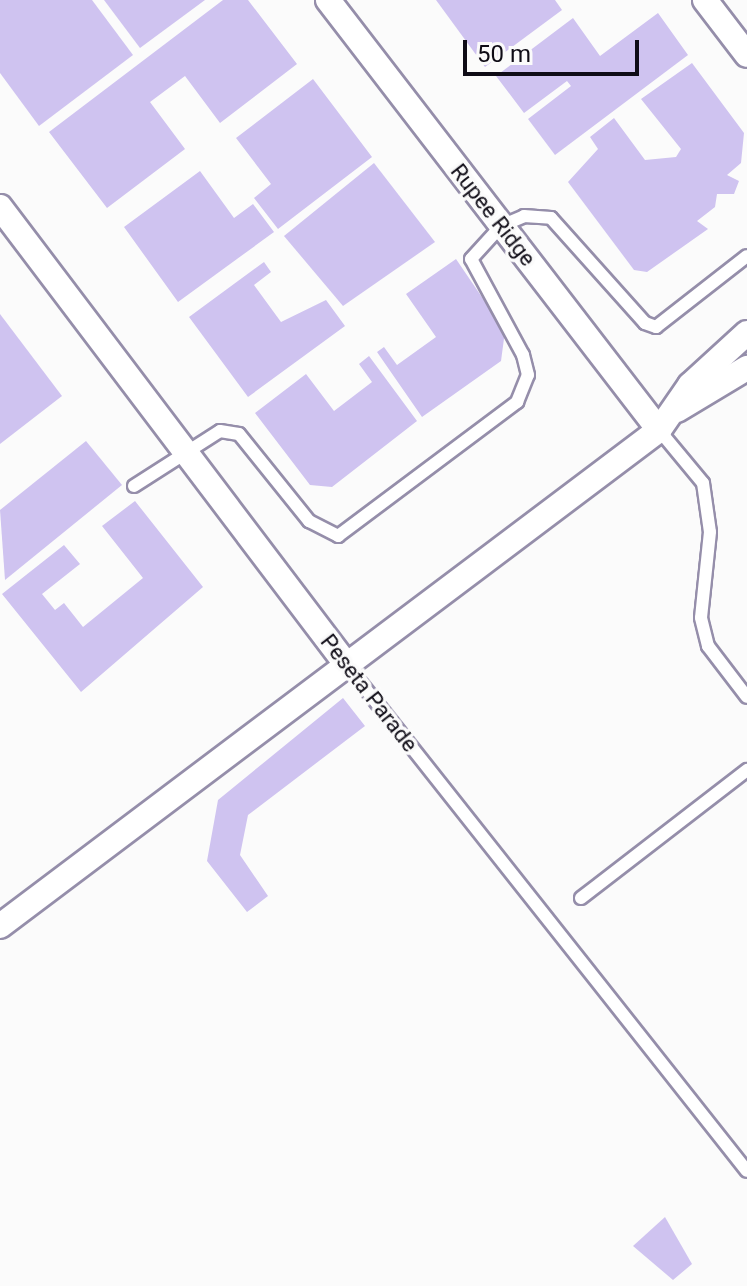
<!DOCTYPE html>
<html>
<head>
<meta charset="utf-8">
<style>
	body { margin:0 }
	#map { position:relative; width:747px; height:1286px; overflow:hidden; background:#fbfbfb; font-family:Roboto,sans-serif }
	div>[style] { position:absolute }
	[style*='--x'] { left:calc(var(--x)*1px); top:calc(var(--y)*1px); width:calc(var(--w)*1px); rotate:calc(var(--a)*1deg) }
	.building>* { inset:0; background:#cfc3f0 }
	.roads { filter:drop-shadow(2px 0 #958eaa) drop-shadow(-2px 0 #958eaa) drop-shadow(0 2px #958eaa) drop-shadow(0 -2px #958eaa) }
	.service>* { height:12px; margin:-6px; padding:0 6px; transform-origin:6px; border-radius:6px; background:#fff }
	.minor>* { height:24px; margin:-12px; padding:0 12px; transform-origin:12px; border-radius:12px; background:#fff }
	span { translate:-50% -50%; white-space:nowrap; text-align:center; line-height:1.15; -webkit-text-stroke:7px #fbfbfb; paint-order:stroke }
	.street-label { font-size:22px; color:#0f0c16 }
	.scale { position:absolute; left:463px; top:40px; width:176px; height:36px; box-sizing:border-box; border:4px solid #0f0c16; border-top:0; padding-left:10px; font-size:24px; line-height:28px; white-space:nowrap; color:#0f0c16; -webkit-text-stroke:6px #fbfbfb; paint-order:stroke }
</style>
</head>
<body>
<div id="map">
	<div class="building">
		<div style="clip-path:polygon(0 0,92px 0,133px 55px,39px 126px,0 73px)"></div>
		<div style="clip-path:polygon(104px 0,205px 0,140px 48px)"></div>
		<div style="clip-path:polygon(223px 0,248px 0,297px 64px,220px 123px,185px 76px,150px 102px,185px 149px,107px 208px,49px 132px)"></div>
		<div style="clip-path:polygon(436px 0,555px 0,562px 10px,485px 67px)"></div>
		<div style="clip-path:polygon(658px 13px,688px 55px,555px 155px,528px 119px,571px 86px,567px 81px,524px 113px,496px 76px,573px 18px,600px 56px)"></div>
		<div style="clip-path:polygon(692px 63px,744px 133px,741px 163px,727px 175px,739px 181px,734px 194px,717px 194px,715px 207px,697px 221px,708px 229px,647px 272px,634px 270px,568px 182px,598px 149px,590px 137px,614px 118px,645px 160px,676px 157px,681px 149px,641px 99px)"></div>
		<div style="clip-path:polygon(313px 79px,372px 157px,278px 229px,254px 198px,271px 184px,236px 138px)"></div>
		<div style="clip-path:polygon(374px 163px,435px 242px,343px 306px,284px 236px)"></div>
		<div style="clip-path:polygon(200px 171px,234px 218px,253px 204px,274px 232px,178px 302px,124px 227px)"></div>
		<div style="clip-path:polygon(456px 259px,505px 331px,501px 361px,422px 417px,377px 352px,384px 347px,397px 365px,436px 337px,406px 294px)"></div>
		<div style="clip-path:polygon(264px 262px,271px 272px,254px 285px,281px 322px,326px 300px,345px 326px,248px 397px,189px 317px)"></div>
		<div style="clip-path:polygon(0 314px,62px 396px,0 444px)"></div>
		<div style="clip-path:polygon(369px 356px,417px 421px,332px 487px,310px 485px,255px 413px,306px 374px,334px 411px,372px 382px,359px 364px)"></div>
		<div style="clip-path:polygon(86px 441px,122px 485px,5px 580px,0 510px)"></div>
		<div style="clip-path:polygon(135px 501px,203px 587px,81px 692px,2px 594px,64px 545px,80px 564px,42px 594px,55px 610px,64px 603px,83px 627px,143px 578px,102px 526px)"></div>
		<div style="clip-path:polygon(343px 698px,365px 726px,248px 815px,240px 855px,268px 896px,247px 912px,207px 861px,218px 800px)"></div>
		<div style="clip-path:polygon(665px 1217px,692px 1264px,673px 1280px,633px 1246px)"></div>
	</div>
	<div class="roads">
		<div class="service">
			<div style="--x:659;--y:430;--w:69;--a:50.3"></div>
			<div style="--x:703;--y:483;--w:49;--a:81.9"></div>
			<div style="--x:710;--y:532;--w:86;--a:96"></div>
			<div style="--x:701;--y:618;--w:29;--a:76"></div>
			<div style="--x:708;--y:646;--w:64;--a:52.6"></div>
			<div style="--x:134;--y:486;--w:102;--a:-32.6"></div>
			<div style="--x:220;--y:431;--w:19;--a:9"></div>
			<div style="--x:239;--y:434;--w:112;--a:51.2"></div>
			<div style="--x:309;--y:521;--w:33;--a:27"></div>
			<div style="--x:338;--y:536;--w:224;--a:-36.8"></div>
			<div style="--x:517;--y:402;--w:29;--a:-68"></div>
			<div style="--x:528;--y:375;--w:21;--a:-104"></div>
			<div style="--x:523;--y:355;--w:109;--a:-118.4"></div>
			<div style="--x:471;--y:259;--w:45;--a:-47.7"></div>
			<div style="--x:501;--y:226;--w:25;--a:-23"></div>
			<div style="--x:524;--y:216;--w:27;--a:4"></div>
			<div style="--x:551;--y:218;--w:141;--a:48.2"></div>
			<div style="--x:645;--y:323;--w:12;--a:20"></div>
			<div style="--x:656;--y:327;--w:115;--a:-38"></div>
			<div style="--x:349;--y:668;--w:641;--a:51.65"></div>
			<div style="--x:581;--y:898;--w:210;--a:-37.6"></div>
		</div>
		<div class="minor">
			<div style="--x:328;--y:0;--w:543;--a:52.41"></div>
			<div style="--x:705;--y:0;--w:69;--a:52.6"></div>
			<div style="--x:0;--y:207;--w:578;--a:52.87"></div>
			<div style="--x:677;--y:410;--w:82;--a:-31"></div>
			<div style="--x:0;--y:926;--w:825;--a:-36.97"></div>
			<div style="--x:659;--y:430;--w:55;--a:-55.4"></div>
			<div style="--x:690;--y:385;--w:77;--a:-42.4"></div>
		</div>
	</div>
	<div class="street-label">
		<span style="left:493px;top:215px;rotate:52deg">Rupee Ridge</span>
		<span style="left:369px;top:693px;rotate:52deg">Peseta Parade</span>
	</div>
	<div class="scale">50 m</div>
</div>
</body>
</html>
